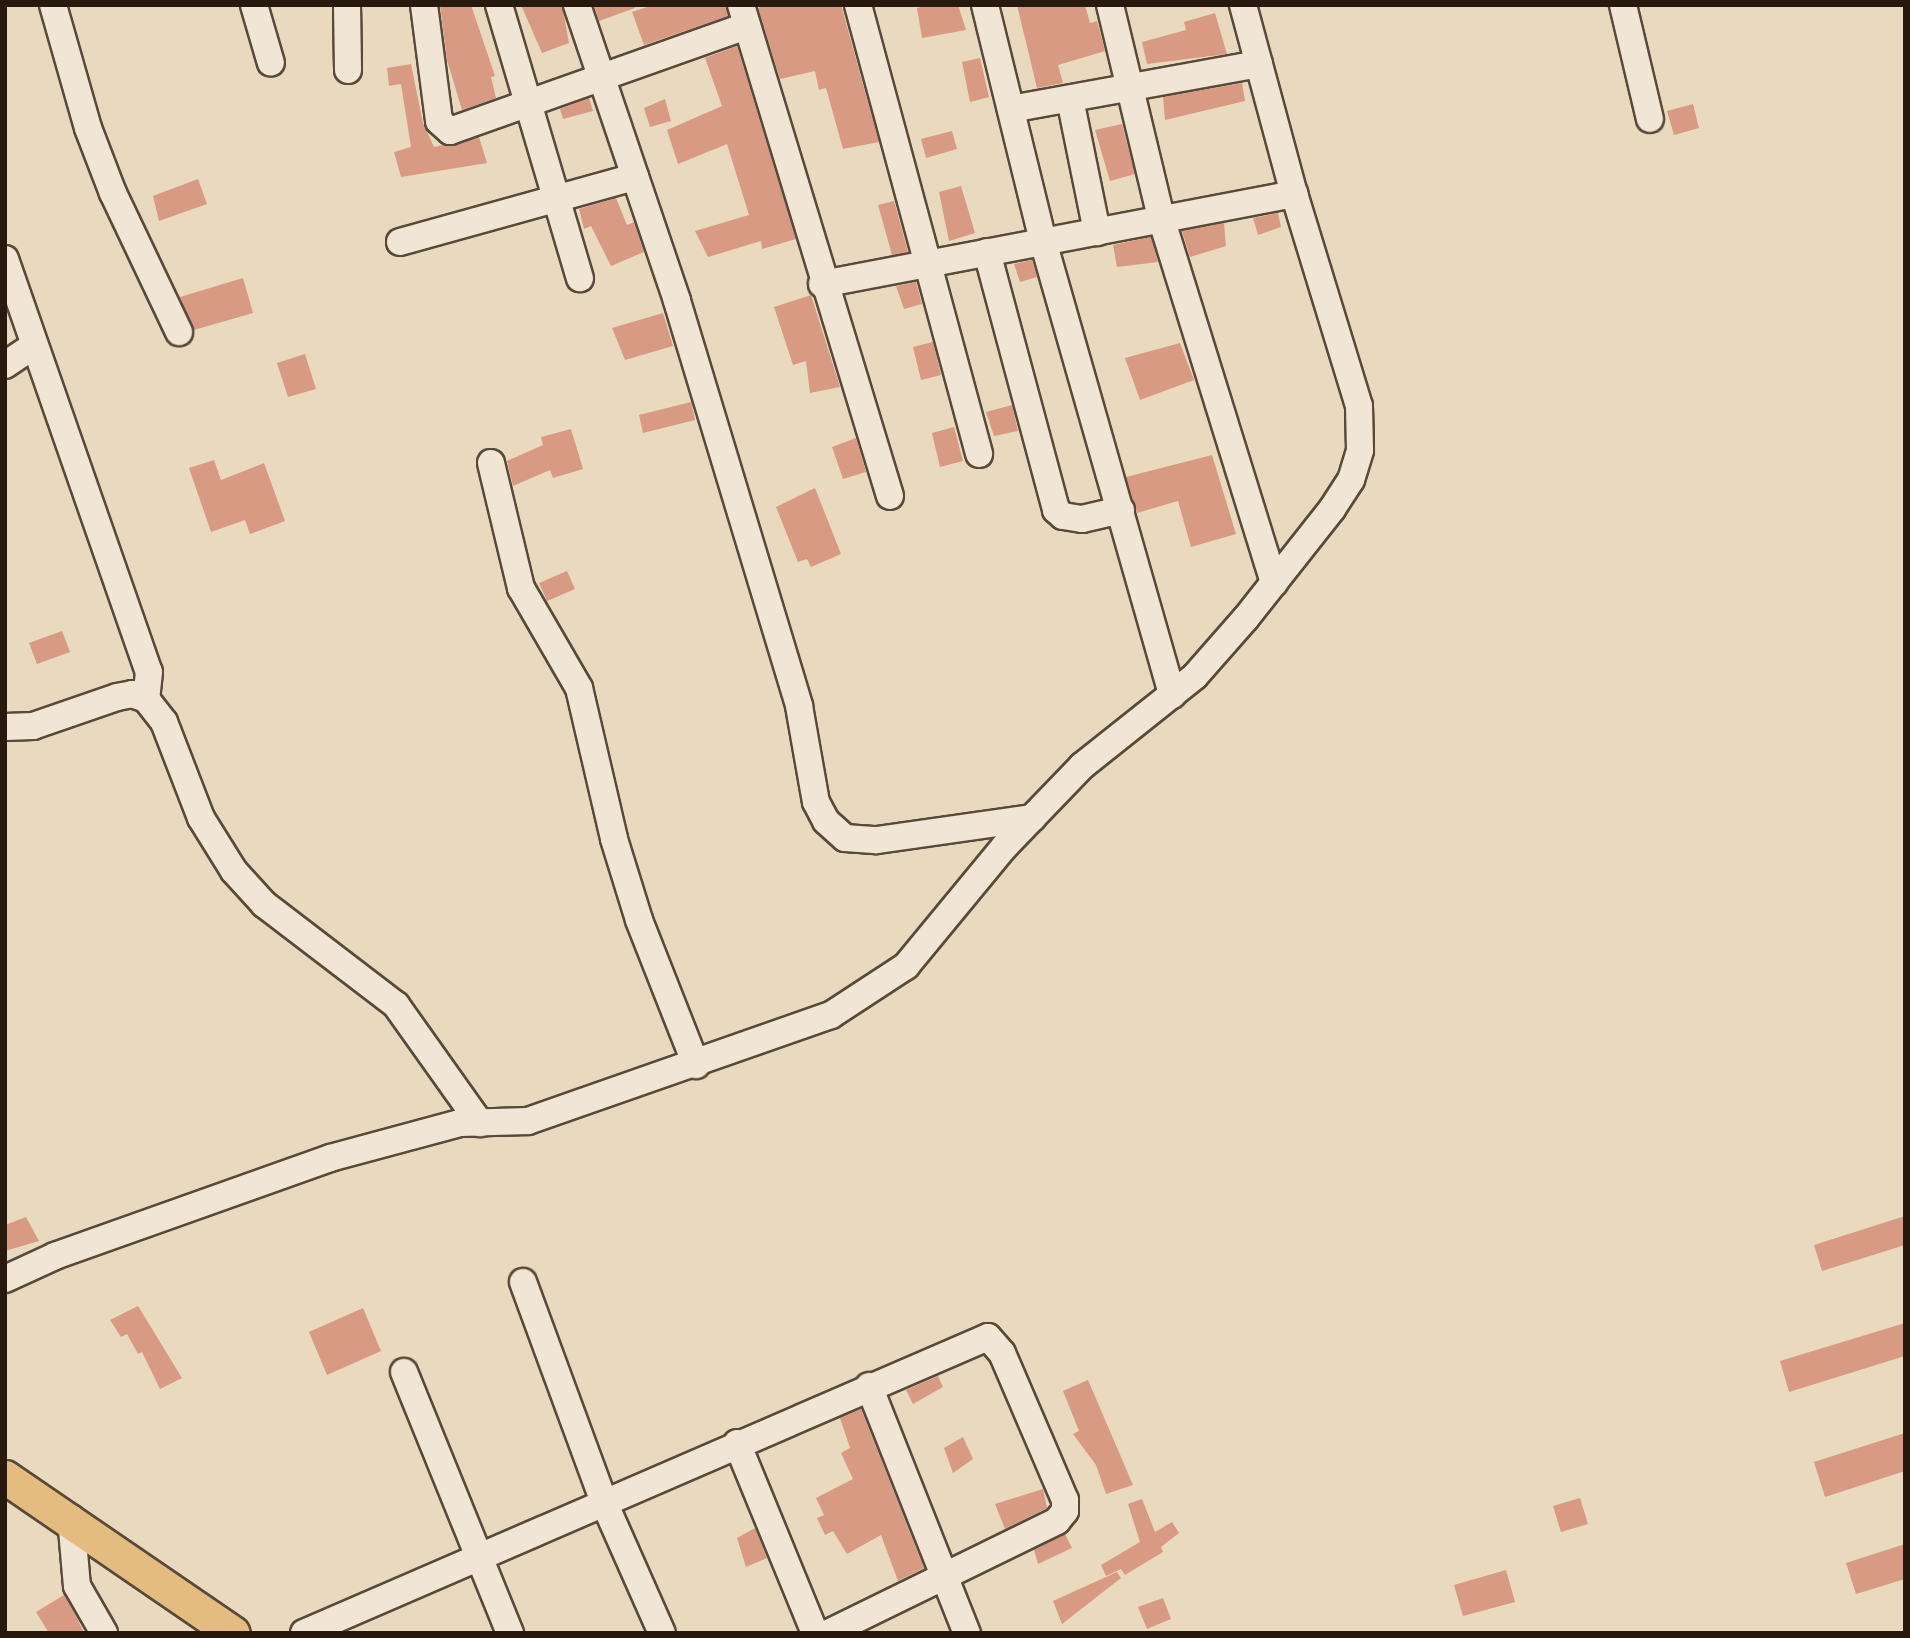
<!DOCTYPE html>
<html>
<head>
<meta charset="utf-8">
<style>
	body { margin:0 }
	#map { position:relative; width:1910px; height:1638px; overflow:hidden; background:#e9d9be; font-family:"Libre Caslon Text",serif }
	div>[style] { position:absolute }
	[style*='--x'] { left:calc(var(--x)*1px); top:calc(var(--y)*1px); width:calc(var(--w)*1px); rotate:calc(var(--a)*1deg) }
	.building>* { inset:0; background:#d89a82 }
	.roads { filter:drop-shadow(2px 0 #584939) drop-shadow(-2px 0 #584939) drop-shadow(0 2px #584939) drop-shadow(0 -2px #584939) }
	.minor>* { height:26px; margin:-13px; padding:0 13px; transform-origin:13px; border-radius:13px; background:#f1e6d5 }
	.major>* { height:33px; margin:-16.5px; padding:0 16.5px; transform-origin:16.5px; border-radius:16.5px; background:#e4bc7f }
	span { translate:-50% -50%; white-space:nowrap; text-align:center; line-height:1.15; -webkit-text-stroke:6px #f1e6d5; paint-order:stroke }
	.frame { position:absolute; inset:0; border:7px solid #27190d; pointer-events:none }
</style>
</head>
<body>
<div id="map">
	<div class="building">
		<div style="clip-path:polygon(440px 5px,471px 5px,495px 76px,491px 77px,496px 98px,462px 110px,447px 60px)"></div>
		<div style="clip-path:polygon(521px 5px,562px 5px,569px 43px,542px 53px)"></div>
		<div style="clip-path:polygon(594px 5px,634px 5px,635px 8px,599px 21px)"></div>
		<div style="clip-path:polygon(653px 5px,726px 5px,728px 16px,644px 45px,632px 12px)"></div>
		<div style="clip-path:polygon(765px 5px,841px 5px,879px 142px,843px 149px,826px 88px,819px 90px,815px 71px,780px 79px,758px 8px)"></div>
		<div style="clip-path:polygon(930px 5px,958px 5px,966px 30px,922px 38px,917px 8px)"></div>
		<div style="clip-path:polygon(1017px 5px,1085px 5px,1090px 23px,1097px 21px,1105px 51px,1058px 65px,1063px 83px,1037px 88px)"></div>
		<div style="clip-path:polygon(1215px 13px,1227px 54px,1147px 64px,1142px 42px,1186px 30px,1184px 22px)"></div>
		<div style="clip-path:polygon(737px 46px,796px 239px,762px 249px,761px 241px,708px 257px,695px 231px,749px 215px,727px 144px,678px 164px,667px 130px,722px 106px,705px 58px)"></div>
		<div style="clip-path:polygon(980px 58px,989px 97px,970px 102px,962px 62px)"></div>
		<div style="clip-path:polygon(411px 64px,423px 123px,434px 147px,479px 137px,487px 163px,401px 177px,394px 152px,411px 147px,401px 84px,389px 86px,387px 68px)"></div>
		<div style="clip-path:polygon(1242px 83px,1245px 101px,1165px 120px,1163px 97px)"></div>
		<div style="clip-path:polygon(589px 98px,593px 111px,563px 119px,560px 109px)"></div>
		<div style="clip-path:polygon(665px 99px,671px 121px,650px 127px,644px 108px)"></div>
		<div style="clip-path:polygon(1693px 104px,1699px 128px,1674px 135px,1667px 111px)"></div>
		<div style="clip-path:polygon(1122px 124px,1135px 174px,1110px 181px,1095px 130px)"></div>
		<div style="clip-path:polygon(952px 131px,957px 149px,926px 158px,921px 139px)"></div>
		<div style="clip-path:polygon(198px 179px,207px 204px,159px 221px,153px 196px)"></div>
		<div style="clip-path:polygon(961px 186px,975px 233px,949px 241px,939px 192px)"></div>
		<div style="clip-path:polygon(616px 198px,627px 225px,634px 222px,644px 252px,611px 266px,591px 226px,584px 229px,579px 209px)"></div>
		<div style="clip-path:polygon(894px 201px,908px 252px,892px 255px,878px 205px)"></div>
		<div style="clip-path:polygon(1278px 213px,1281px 227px,1258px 235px,1253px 218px)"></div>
		<div style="clip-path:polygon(1224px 223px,1226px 246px,1190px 257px,1182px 231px)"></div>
		<div style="clip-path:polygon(1151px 237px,1158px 262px,1117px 267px,1113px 245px)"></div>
		<div style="clip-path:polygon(1032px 260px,1037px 277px,1020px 282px,1014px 264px)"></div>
		<div style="clip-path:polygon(243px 278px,253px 313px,194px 330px,180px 297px)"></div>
		<div style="clip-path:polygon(916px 282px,922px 304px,904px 309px,896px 286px)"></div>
		<div style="clip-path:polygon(811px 295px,840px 387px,810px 393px,806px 361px,793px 365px,774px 307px)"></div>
		<div style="clip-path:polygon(663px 313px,673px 346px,625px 360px,612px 328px)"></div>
		<div style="clip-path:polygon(933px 342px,941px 375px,921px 380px,913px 347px)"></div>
		<div style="clip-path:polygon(1180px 343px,1194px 380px,1140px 400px,1125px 358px)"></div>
		<div style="clip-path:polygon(305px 354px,316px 389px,288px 397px,277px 363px)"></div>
		<div style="clip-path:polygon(691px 402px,695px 420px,643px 433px,639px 415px)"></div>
		<div style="clip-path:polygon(1012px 405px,1018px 431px,994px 436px,986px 412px)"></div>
		<div style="clip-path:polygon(954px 427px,963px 461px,940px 467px,932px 433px)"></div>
		<div style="clip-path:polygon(571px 429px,583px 469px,553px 478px,550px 470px,513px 486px,507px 461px,543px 445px,541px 437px)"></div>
		<div style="clip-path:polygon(856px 438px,866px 472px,843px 479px,832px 447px)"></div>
		<div style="clip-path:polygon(1212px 455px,1236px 534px,1191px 547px,1178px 501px,1137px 513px,1126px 477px)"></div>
		<div style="clip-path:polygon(214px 460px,221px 480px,264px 463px,285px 521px,250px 534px,245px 520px,211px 532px,189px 468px)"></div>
		<div style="clip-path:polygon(815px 488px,841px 554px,811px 567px,807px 559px,798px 562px,776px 507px)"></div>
		<div style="clip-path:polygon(567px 571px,575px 589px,547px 601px,539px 583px)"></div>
		<div style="clip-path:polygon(62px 631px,70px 652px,37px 664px,29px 643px)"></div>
		<div style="clip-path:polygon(1905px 1216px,1905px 1245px,1822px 1271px,1814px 1245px)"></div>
		<div style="clip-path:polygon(26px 1217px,39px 1241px,5px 1251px,5px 1225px)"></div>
		<div style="clip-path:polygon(138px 1306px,182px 1378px,160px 1389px,142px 1352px,138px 1354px,127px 1334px,121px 1337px,110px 1320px)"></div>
		<div style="clip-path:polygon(363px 1308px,381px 1351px,327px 1375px,309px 1332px)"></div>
		<div style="clip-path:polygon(1905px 1323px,1905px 1356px,1789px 1392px,1780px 1361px)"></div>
		<div style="clip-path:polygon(938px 1376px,943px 1387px,913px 1404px,906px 1390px)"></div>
		<div style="clip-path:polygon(1088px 1380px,1133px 1485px,1106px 1494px,1096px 1465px,1073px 1434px,1079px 1431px,1063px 1391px)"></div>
		<div style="clip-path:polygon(861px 1409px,924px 1568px,898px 1581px,881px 1535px,847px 1554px,833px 1531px,825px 1535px,817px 1518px,824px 1515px,816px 1498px,853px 1479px,841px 1453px,850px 1448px,840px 1418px)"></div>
		<div style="clip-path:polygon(1905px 1433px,1905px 1471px,1825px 1497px,1814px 1462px)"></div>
		<div style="clip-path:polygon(963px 1437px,973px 1459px,953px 1473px,944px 1448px)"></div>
		<div style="clip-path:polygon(1043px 1489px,1047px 1508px,1005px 1529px,995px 1504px)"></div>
		<div style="clip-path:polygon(1580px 1498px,1588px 1524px,1561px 1532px,1553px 1506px)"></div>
		<div style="clip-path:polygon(1142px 1499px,1155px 1532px,1172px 1522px,1179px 1533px,1161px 1547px,1163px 1552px,1125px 1575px,1121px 1569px,1106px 1576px,1101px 1565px,1140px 1542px,1128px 1504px)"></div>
		<div style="clip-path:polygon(755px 1528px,767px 1558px,746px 1567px,737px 1538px)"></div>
		<div style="clip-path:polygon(1065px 1534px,1072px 1548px,1038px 1564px,1034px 1550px)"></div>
		<div style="clip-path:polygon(1905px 1544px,1905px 1579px,1856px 1594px,1846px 1563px)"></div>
		<div style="clip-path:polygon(1506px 1570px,1515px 1602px,1463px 1616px,1454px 1585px)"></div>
		<div style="clip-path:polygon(1117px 1572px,1121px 1578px,1062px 1624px,1053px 1601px)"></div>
		<div style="clip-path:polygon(64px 1595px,77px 1618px,84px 1633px,49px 1633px,36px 1612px)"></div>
		<div style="clip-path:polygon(1163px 1598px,1171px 1619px,1147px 1629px,1138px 1607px)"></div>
	</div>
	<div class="roads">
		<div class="minor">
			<div style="--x:53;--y:5;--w:128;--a:74.1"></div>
			<div style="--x:88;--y:128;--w:70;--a:69"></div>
			<div style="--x:113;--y:193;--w:154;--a:64.6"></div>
			<div style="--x:254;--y:5;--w:60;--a:73.7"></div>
			<div style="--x:347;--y:5;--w:65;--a:89.1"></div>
			<div style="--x:424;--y:5;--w:117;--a:82.6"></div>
			<div style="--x:439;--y:121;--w:15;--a:42"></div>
			<div style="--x:450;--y:131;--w:315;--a:-19.5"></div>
			<div style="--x:499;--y:5;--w:285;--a:73.5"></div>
			<div style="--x:577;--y:5;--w:312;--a:71.3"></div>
			<div style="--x:677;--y:301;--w:423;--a:73.2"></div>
			<div style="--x:799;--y:706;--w:97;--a:80"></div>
			<div style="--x:816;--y:802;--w:21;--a:62"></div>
			<div style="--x:826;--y:821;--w:25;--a:42"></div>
			<div style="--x:845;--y:838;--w:32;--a:4"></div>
			<div style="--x:877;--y:840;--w:157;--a:-8.1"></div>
			<div style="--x:741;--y:5;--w:513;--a:73.12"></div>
			<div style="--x:858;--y:5;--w:465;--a:74.9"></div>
			<div style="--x:985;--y:5;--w:243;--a:76.2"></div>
			<div style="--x:1043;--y:241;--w:472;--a:74.1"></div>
			<div style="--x:1110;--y:5;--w:222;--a:76.5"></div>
			<div style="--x:1162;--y:221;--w:379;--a:72.8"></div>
			<div style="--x:1623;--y:5;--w:117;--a:76.7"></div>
			<div style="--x:1070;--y:99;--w:136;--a:78.5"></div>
			<div style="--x:1011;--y:109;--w:252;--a:-10.3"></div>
			<div style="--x:400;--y:242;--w:244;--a:-15.5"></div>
			<div style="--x:987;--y:252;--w:267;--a:75"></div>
			<div style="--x:1056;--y:510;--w:9;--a:41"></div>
			<div style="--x:1063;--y:516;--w:19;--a:9"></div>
			<div style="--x:1082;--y:519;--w:40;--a:-13"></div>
			<div style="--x:5;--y:259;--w:437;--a:70.8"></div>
			<div style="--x:149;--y:672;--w:27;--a:96"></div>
			<div style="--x:822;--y:284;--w:481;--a:-10.8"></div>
			<div style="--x:5;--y:365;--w:34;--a:-34"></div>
			<div style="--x:491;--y:463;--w:129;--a:76.5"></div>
			<div style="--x:521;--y:588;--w:116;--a:59.9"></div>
			<div style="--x:579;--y:688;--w:155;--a:76.9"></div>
			<div style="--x:614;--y:839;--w:85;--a:72.8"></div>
			<div style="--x:639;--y:920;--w:156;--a:68.5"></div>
			<div style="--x:5;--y:727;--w:28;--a:-2"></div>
			<div style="--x:33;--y:726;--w:89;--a:-19"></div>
			<div style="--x:117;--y:697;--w:15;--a:-11"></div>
			<div style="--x:132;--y:694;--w:15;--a:20"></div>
			<div style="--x:146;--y:699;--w:29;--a:52"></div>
			<div style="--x:164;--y:722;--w:103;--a:68.9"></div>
			<div style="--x:201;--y:818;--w:62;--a:58.1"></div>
			<div style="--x:234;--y:871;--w:45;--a:47.7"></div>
			<div style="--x:264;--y:904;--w:166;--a:37.4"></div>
			<div style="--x:396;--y:1005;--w:145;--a:54.6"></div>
			<div style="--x:5;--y:1279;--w:55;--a:-24.7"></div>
			<div style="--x:55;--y:1256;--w:292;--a:-19.6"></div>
			<div style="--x:330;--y:1158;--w:135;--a:-15.1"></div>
			<div style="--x:460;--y:1123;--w:68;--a:-1.7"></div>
			<div style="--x:528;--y:1121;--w:321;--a:-19.3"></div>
			<div style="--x:831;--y:1015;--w:90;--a:-33.2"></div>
			<div style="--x:906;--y:966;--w:156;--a:-50.5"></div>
			<div style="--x:1005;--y:846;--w:111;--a:-46.1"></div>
			<div style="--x:1082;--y:766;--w:144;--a:-38.5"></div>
			<div style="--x:1195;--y:676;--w:77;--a:-48.7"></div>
			<div style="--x:1246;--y:618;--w:139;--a:-51.7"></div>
			<div style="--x:1332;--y:509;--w:35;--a:-57"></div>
			<div style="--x:1351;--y:480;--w:31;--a:-73"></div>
			<div style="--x:1360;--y:450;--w:44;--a:-91.3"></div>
			<div style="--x:1359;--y:406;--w:222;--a:-107"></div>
			<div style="--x:1294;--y:194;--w:196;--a:-105.1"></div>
			<div style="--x:523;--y:1282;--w:232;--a:69.8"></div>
			<div style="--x:603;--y:1500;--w:145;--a:66.1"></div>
			<div style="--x:404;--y:1372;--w:282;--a:67.9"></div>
			<div style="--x:869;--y:1386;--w:266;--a:68.4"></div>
			<div style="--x:737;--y:1443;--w:205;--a:67.7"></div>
			<div style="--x:71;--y:1518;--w:68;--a:85"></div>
			<div style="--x:77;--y:1586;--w:54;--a:60.1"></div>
			<div style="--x:304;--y:1633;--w:745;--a:-23.4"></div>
			<div style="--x:988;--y:1337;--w:21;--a:49"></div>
			<div style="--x:1002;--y:1353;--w:160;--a:66.8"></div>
			<div style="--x:1065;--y:1500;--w:11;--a:90"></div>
			<div style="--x:1065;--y:1511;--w:13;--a:129"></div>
			<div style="--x:1057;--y:1521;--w:255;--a:153.9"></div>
		</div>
		<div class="major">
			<div style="--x:5;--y:1477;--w:276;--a:34.4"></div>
		</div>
	</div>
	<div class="frame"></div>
</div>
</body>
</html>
